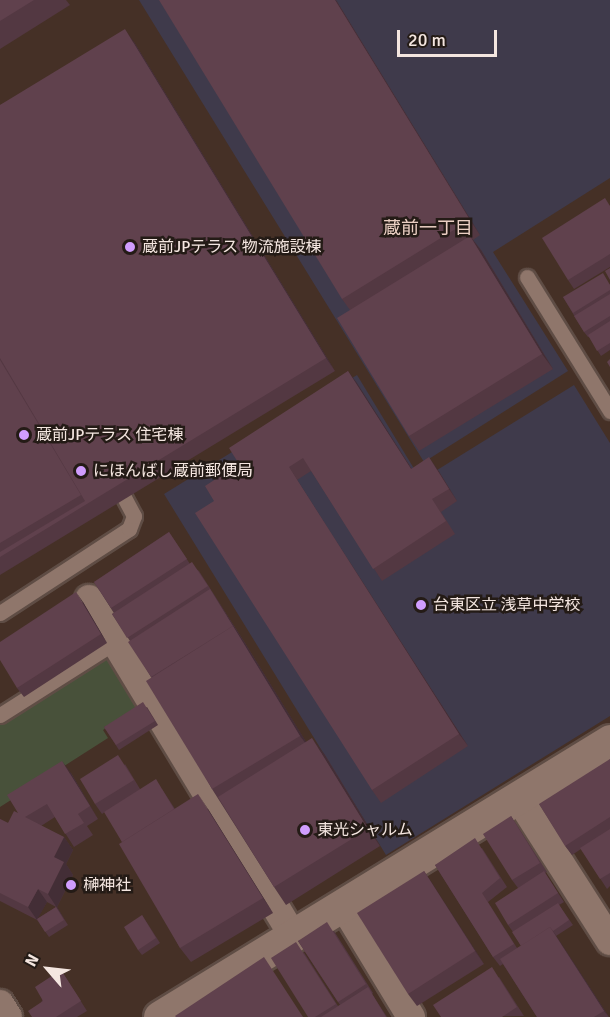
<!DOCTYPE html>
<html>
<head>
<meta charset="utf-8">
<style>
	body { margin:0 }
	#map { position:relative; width:610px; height:1017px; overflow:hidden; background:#453026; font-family:Signika,"Noto Sans JP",sans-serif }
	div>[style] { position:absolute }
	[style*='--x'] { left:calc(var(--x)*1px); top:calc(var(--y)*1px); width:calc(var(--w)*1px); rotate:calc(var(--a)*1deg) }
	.education>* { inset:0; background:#3f3a4b }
	.green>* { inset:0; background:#48513a }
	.roads { filter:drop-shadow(2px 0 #5f4d45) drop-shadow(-2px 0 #5f4d45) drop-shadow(0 2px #5f4d45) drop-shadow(0 -2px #5f4d45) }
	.service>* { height:15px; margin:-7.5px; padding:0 7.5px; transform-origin:7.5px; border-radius:7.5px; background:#8f766b }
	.minor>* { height:28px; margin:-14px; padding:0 14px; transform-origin:14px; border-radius:14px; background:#8f766b }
	.tertiary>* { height:33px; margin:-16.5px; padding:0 16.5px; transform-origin:16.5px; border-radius:16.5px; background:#8f766b }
	.wall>* { inset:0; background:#533842 }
	.shaded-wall>* { inset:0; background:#432e36 }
	.building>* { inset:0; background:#60414d }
	.dots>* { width:16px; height:16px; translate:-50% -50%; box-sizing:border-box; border:3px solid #241b16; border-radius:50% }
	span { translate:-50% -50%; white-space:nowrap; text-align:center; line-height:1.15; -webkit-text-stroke:5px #241b16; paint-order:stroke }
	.poi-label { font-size:16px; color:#f4e6e0 }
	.left { translate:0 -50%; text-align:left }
	.neighbourhood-label { font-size:18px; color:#ebcfc3 }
	.north { position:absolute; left:18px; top:939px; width:60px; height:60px; -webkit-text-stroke:4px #241b16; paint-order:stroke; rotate:298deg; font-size:16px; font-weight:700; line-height:24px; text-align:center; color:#f4e6e0 }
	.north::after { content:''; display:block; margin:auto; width:21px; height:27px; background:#f4e6e0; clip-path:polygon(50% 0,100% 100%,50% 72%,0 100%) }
	.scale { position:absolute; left:397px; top:30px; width:100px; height:27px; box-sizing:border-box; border:3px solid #f4e6e0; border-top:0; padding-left:8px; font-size:18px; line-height:21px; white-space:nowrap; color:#f4e6e0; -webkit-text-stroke:4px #241b16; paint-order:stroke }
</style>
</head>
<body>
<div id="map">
	<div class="education">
		<div style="clip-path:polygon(139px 0,610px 0,610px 178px,493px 252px,568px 371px,424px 462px)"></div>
		<div style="clip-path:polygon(357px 375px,421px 480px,574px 385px,610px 443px,610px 716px,386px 855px,164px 494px)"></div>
	</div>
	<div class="green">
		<div style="clip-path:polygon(111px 651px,144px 703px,103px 730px,108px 738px,0 807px,0 722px)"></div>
	</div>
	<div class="roads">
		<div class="service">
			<div style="--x:527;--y:277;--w:158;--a:58.2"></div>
			<div style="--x:0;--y:613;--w:154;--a:-33.1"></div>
			<div style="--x:129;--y:529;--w:14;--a:-69"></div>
			<div style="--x:134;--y:516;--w:27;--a:-118"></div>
			<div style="--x:0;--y:715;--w:136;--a:-32.4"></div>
		</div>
		<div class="minor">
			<div style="--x:89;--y:599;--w:394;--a:58.8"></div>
			<div style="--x:518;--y:797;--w:171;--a:57.4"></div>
			<div style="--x:343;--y:905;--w:131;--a:58.7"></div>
			<div style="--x:0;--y:1004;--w:15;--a:58"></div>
		</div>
		<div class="tertiary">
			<div style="--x:160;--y:1017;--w:528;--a:-31.52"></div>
		</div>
	</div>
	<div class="wall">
		<div style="clip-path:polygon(0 0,66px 0,70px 5px,0 49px)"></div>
		<div style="clip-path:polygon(336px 0,480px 235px,473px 240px,481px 250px,553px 369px,419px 451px,409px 436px,350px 310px,342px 299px)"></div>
		<div style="clip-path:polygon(134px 42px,335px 371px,0 575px,0 105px)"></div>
		<div style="clip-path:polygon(610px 205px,610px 267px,574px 289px,568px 280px)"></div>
		<div style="clip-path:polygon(610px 284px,610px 350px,601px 356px,589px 337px,588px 337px,584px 332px,563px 297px)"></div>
		<div style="clip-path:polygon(348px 371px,412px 469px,438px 470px,457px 501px,441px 512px,455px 534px,382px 581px,311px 471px,297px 480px,468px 746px,381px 803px,372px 790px,214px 501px,239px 464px)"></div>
		<div style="clip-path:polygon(169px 532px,190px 564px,199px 571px,245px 643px,306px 742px,325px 755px,380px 846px,286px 905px,274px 887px,212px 789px,151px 677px,130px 641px,112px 614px,114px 613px,94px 582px)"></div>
		<div style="clip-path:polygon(83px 602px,107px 643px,24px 697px,17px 688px)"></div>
		<div style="clip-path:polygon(147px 707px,158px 725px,119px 750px,104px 727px)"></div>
		<div style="clip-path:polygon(610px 759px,610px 886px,607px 889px,581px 849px,572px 855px,565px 846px)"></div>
		<div style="clip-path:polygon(125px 764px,140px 789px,162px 789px,175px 809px,208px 809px,273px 913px,191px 962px,180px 948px,122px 842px,106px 811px,102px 814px,95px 804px)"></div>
		<div style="clip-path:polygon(evenodd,71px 773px,98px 819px,87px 826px,93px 835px,74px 847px,55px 817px,41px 826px,64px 837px,73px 850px,66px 864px,73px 875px,57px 907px,68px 925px,49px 937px,37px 920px,0 901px,0 819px,8px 823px,18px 813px,71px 773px,47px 902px,56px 907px,37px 919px,47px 902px)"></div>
		<div style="clip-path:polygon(511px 816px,547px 872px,545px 873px,564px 902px,559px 905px,573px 925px,556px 936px,609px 1017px,537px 1017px,503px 964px,500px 966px,493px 957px,435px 865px,482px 848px,507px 887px,488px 902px,517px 948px,521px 946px,513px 932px,508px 925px,518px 888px,512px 880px)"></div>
		<div style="clip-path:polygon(424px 871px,484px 964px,417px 1006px,408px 994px)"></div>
		<div style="clip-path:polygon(142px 915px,160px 943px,142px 955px,138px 950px)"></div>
		<div style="clip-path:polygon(334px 931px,373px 993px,372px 994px,387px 1017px,308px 1017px,303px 951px,338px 1006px,340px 1005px,298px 941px)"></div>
		<div style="clip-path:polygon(61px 970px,87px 1011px,77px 1017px,32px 1017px)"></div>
		<div style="clip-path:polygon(499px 977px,524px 1016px,441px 1017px)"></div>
	</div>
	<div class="shaded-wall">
		<div style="clip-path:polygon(335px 0,336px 0,480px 235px,470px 220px)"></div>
		<div style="clip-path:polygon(125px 29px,134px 42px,335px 371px,326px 358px)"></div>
		<div style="clip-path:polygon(470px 236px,481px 250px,553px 369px,542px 354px)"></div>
		<div style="clip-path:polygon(348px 371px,357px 383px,420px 482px,411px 469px)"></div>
		<div style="clip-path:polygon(429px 457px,438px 470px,457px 501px,449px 489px)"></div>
		<div style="clip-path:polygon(289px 467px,297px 480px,468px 746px,459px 734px)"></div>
		<div style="clip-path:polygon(210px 589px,245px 643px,313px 753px,300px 736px)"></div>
		<div style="clip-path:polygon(76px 592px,83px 602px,107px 643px,101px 634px)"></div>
		<div style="clip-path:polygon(312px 738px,325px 755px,380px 846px,368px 829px)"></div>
		<div style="clip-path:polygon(62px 761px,71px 773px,98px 819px,90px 806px)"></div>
		<div style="clip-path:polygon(198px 794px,208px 809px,273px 913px,263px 898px)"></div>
		<div style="clip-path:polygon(64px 837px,73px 850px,66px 864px,73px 875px,57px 907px,68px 925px,48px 894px,54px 857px)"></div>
		<div style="clip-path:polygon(424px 871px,432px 883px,484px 964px,475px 951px)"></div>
		<div style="clip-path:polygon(38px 889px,47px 902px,37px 920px,28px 907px)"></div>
		<div style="clip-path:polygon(550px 927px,559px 940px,609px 1017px,604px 1011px)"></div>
	</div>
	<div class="building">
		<div style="clip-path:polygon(0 0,34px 0,0 21px)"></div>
		<div style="clip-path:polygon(159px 0,335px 0,470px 220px,342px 299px)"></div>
		<div style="clip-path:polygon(125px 29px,326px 358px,0 557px,0 552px,85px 501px,0 358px,0 105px)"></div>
		<div style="clip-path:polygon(605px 198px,610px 206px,610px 254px,568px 280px,542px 238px)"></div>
		<div style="clip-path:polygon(470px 236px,542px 354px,409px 436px,337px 318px)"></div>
		<div style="clip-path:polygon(610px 268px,610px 280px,605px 271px)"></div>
		<div style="clip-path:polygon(603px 273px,610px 285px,610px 290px,573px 313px,563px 297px)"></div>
		<div style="clip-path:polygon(610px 294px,610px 316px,584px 332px,574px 316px)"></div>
		<div style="clip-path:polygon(610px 321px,610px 343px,597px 351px,588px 335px)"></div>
		<div style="clip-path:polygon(610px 359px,610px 367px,607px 362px)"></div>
		<div style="clip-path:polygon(0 360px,81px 495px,0 543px)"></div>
		<div style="clip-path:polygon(348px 371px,411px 469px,429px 457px,449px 489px,432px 499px,446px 521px,373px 569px,303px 458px,289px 467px,459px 734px,372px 790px,195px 513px,214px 501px,205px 486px,239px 464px,229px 448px)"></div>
		<div style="clip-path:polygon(169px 532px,187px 559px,111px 608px,94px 582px)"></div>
		<div style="clip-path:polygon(192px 562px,208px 586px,127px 638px,112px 614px)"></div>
		<div style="clip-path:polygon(210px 589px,233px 626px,151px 677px,128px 642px)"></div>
		<div style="clip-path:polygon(76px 592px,101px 634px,17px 688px,0 660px,0 642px)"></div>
		<div style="clip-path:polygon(233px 626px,300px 736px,212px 789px,146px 681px)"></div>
		<div style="clip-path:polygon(143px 702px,155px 721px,116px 745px,104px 727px)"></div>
		<div style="clip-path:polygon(312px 738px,368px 829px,274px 887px,218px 797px)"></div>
		<div style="clip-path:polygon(118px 755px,134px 780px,95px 804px,80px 779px)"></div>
		<div style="clip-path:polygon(610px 759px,610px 817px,565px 846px,539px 804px)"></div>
		<div style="clip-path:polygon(62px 761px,90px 806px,78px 814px,84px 823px,65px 834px,47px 804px,25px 817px,64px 837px,54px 857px,64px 862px,48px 894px,38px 889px,28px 907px,0 893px,0 819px,8px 823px,14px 811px,18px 813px,7px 795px)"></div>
		<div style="clip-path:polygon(156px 779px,174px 809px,122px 842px,104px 812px)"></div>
		<div style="clip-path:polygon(198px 794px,263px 898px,180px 948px,119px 844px)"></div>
		<div style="clip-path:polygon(511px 816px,540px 863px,512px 880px,483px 834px)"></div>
		<div style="clip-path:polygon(610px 829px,610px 873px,600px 879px,580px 848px)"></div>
		<div style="clip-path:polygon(475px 838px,500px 878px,482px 893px,514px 944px,493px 957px,435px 865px)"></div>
		<div style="clip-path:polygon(424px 871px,475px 951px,408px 994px,357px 913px)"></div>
		<div style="clip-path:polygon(544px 871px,558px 893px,508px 925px,495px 903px)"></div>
		<div style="clip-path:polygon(558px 903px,569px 920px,553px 931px,550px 927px,521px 946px,512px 932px)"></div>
		<div style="clip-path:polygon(56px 907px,64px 920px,45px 932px,37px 919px)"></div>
		<div style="clip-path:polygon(142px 915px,156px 938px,138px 950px,124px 927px)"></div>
		<div style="clip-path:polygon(327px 922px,366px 984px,338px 1002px,298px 941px)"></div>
		<div style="clip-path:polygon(550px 927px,604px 1011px,594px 1017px,537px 1017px,500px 959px)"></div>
		<div style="clip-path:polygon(296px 942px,336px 1004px,315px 1017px,308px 1017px,271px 958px)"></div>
		<div style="clip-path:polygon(264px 957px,303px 1017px,176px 1017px,175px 1016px)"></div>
		<div style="clip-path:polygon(492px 967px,517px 1007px,502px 1017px,441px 1017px,433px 1005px)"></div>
		<div style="clip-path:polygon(61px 970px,81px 1001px,56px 1017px,32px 1017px,28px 1011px,43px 1001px,35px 987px)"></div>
		<div style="clip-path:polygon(368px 987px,386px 1017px,321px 1017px)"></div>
	</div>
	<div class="dots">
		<div style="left:130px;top:247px;background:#d09dfe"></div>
		<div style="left:24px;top:435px;background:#d09dfe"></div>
		<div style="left:81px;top:471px;background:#d09dfe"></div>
		<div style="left:421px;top:605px;background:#d09dfe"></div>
		<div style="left:305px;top:830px;background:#d09dfe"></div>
		<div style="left:71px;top:885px;background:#d09dfe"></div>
	</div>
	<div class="poi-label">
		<span class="left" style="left:142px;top:247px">蔵前JPテラス 物流施設棟</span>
		<span class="left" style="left:36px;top:435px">蔵前JPテラス 住宅棟</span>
		<span class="left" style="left:93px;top:471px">にほんばし蔵前郵便局</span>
		<span class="left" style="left:433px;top:605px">台東区立 浅草中学校</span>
		<span class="left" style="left:317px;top:830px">東光シャルム</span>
		<span class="left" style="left:83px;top:885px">榊神社</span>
	</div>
	<div class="neighbourhood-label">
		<span style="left:428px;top:228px">蔵前一丁目</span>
	</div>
	<div class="north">N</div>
	<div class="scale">20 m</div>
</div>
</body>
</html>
